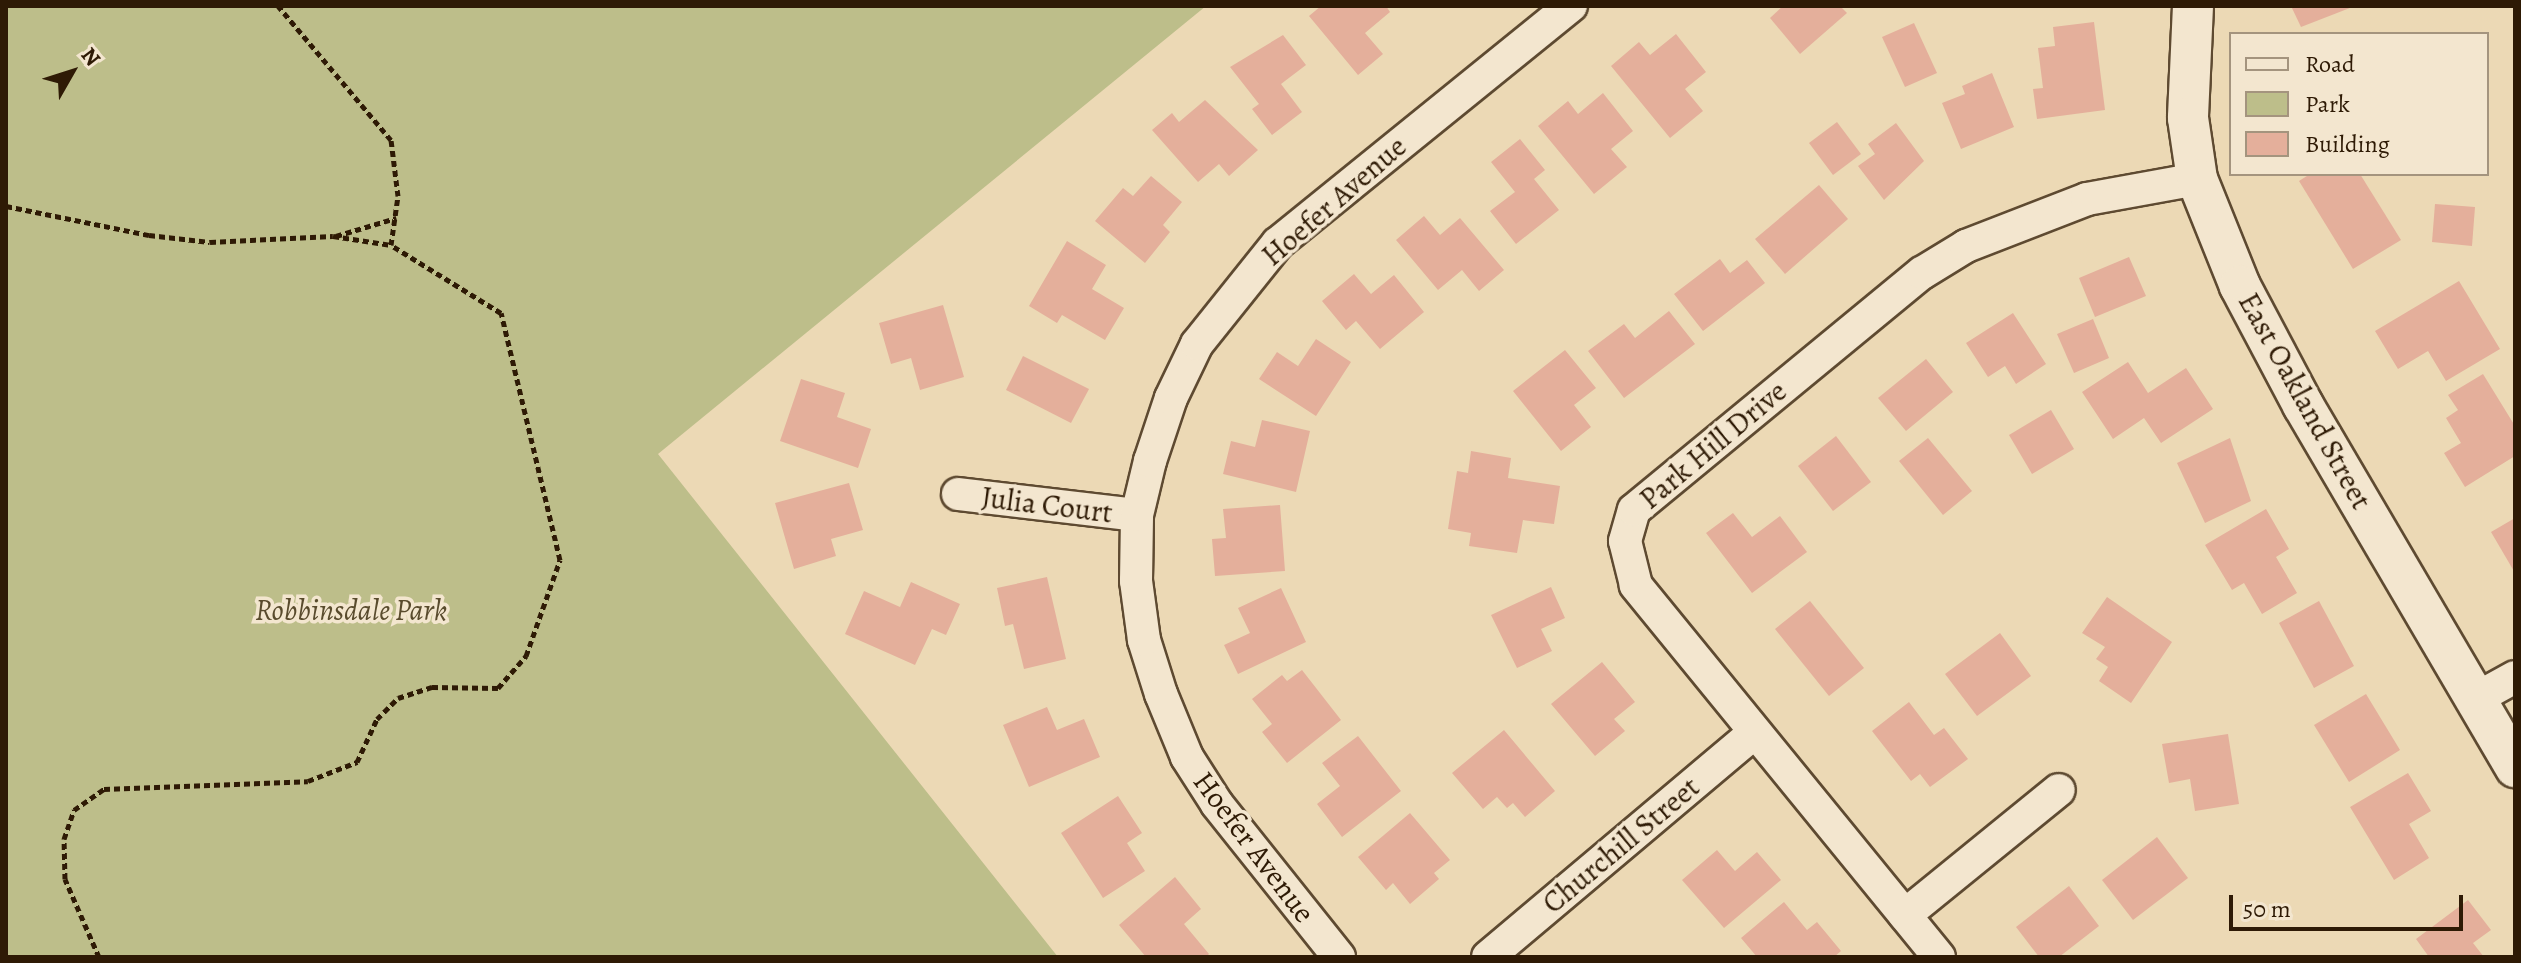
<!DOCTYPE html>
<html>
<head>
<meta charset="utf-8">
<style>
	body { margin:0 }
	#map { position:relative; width:2521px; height:963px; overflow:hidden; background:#ecd9b5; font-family:Alegreya,serif }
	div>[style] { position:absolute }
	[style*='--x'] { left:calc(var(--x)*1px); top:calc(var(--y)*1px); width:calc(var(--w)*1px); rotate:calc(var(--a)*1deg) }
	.green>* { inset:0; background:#bdbe8a }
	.building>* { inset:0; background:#e4af9b }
	.path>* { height:5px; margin-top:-2.5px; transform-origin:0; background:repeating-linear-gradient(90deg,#2e1a05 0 6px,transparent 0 10px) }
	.roads { filter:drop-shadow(2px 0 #5e4a31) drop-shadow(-2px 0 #5e4a31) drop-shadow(0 2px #5e4a31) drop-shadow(0 -2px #5e4a31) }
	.minor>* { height:32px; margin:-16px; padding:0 16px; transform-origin:16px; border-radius:16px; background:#f3e6cf }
	.tertiary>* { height:40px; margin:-20px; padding:0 20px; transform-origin:20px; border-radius:20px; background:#f3e6cf }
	span { translate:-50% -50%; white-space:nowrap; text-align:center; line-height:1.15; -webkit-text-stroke:7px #f3e6cf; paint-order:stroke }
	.street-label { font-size:30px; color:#2e1a05 }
	.park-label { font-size:30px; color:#594b2d; font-style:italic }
	.frame { position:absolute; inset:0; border:8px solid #2e1a05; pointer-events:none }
	.legend { position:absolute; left:2229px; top:32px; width:260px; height:144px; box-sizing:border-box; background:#f3e6cf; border:2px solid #a4947e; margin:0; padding:10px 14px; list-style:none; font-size:24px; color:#2e1a05 }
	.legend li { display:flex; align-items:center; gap:16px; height:40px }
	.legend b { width:40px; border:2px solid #a4947e }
	.north { position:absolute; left:32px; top:32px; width:80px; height:80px; -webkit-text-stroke:6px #f3e6cf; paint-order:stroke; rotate:51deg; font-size:22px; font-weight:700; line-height:32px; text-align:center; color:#2e1a05 }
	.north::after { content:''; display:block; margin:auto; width:28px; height:36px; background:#2e1a05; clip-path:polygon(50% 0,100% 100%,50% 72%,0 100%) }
	.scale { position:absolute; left:2229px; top:895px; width:234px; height:36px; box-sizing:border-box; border:4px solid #2e1a05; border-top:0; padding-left:10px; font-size:24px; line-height:28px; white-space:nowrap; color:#2e1a05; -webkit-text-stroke:6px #f3e6cf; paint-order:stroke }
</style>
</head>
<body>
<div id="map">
	<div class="green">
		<div style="clip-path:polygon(6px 6px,1206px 6px,658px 454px,1058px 957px,6px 957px)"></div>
	</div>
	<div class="building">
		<div style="clip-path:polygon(1321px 6px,1386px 6px,1390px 12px,1365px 33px,1383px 54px,1358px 75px,1309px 16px)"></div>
		<div style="clip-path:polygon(1783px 6px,1840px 6px,1847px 13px,1800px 54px,1770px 18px)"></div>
		<div style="clip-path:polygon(2291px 6px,2355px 6px,2301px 27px)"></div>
		<div style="clip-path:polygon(2094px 22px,2105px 110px,2037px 119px,2033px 89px,2043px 88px,2038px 48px,2055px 46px,2053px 27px)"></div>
		<div style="clip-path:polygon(1914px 23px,1937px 73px,1905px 87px,1882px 37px)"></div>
		<div style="clip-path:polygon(1676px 34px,1706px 72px,1685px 89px,1703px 111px,1670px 138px,1611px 66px,1639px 42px,1650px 55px)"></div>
		<div style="clip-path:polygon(1283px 35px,1306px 65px,1281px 84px,1302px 112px,1272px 135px,1252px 109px,1259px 104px,1230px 67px)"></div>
		<div style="clip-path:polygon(1992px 73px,2014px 127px,1961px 149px,1942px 103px,1965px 94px,1962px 86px)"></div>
		<div style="clip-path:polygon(1603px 93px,1633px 131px,1611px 149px,1627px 167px,1594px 194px,1538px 126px,1568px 101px,1578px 114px)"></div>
		<div style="clip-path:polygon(1205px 100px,1258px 150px,1229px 176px,1219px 164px,1198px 182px,1152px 130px,1172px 113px,1179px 122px)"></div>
		<div style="clip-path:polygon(1837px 122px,1861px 154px,1833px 175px,1809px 143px)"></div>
		<div style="clip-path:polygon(1896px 123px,1924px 161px,1884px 200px,1858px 166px,1875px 154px,1868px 144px)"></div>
		<div style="clip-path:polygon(1520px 139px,1545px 170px,1534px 179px,1559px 210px,1516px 244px,1490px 211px,1515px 192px,1491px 162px)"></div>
		<div style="clip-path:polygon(2310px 174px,2360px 174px,2401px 240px,2353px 269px,2299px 181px)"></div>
		<div style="clip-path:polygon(1151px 176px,1182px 202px,1163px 225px,1170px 232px,1145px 263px,1095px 221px,1123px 188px,1133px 196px)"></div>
		<div style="clip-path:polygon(1819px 185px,1848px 219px,1785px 274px,1755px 239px)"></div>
		<div style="clip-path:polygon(2435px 204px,2475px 207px,2472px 246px,2432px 242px)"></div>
		<div style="clip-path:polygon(1424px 216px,1440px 235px,1460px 218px,1504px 270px,1479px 291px,1462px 270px,1438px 290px,1396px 240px)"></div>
		<div style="clip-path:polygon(1067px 241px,1106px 265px,1092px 289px,1124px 308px,1105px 340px,1062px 315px,1057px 323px,1029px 306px)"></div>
		<div style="clip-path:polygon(2129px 257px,2146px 296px,2095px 317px,2079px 278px)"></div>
		<div style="clip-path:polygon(1720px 259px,1730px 273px,1747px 260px,1765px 283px,1703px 331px,1674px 294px)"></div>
		<div style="clip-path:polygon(1354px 274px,1371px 294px,1394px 275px,1424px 312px,1380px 349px,1356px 321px,1346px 330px,1322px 301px)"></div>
		<div style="clip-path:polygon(2459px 281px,2500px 349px,2446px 381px,2428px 351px,2398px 369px,2375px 331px)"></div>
		<div style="clip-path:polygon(943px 305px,964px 377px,920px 390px,911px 358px,891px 364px,879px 323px)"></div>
		<div style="clip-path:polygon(1669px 311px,1695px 344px,1624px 398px,1588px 351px,1624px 324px,1635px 338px)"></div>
		<div style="clip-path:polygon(2013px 313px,2046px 364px,2016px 384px,2005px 366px,1988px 377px,1966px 343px)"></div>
		<div style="clip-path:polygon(2093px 319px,2109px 358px,2074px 373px,2057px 334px)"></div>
		<div style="clip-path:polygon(1316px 339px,1351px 362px,1316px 416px,1259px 379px,1277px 352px,1298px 366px)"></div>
		<div style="clip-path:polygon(1565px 350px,1596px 388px,1574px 405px,1591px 427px,1561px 451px,1513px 391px)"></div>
		<div style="clip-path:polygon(1023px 356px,1089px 389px,1071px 423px,1006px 390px)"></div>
		<div style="clip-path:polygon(1926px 359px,1953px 392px,1906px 431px,1878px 398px)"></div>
		<div style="clip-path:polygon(2128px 362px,2148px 393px,2186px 368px,2213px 409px,2161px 443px,2144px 418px,2113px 439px,2082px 392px)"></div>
		<div style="clip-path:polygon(2483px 374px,2515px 426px,2515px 456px,2465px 487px,2444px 453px,2461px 443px,2446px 418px,2458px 410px,2448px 395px)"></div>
		<div style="clip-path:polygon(801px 379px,845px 393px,837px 417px,871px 429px,858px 468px,780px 441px)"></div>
		<div style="clip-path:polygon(2051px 410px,2074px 449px,2032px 474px,2009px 435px)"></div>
		<div style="clip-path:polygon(1262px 420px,1310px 431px,1296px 492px,1223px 474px,1231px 441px,1255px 447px)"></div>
		<div style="clip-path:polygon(1836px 436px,1871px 482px,1833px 511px,1798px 466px)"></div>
		<div style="clip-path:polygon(1928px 438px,1972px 491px,1943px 515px,1899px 461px)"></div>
		<div style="clip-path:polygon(2230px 438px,2251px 501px,2205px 523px,2177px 463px)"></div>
		<div style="clip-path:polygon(1471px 451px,1511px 458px,1508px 478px,1560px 486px,1554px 524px,1523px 520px,1517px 553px,1469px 546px,1471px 533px,1448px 529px,1457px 471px,1468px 473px)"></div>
		<div style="clip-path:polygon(849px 483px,863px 530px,831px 539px,836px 556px,794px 569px,775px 503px)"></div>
		<div style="clip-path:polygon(1280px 505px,1285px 571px,1215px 576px,1212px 539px,1226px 538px,1223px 509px)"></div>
		<div style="clip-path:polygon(2266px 509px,2289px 549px,2276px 557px,2297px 593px,2262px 614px,2244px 583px,2232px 590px,2205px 545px)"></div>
		<div style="clip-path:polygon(1733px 513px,1752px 537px,1780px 516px,1807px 552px,1752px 593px,1706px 533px)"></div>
		<div style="clip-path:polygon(2515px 518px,2515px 573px,2491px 532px)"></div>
		<div style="clip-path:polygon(1047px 577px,1066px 659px,1024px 669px,1013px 624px,1005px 626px,997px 588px)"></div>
		<div style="clip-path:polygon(911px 582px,960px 604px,946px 635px,932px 629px,915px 665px,845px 634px,864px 591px,900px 607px)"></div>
		<div style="clip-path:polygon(1551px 587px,1565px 618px,1541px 629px,1552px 651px,1517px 668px,1491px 615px)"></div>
		<div style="clip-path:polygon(1281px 588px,1306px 642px,1238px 674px,1224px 645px,1250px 633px,1238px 608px)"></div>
		<div style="clip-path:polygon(2107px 597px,2172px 642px,2131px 703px,2099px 681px,2108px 667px,2096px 659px,2105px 647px,2082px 633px)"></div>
		<div style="clip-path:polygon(1810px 601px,1864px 668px,1829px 696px,1775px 629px)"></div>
		<div style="clip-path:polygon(2319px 601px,2354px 666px,2314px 688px,2279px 623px)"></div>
		<div style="clip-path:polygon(2000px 633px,2031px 676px,1977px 716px,1945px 674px)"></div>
		<div style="clip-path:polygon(1602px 662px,1635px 702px,1614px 719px,1625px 731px,1595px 756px,1551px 704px)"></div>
		<div style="clip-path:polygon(1302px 670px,1341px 720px,1287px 763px,1262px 732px,1272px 724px,1252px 699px,1282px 675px,1287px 681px)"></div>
		<div style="clip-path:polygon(2366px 694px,2400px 750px,2349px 782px,2314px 725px)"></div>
		<div style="clip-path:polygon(1909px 702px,1934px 735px,1944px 728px,1968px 759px,1930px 787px,1920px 774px,1911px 781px,1872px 731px)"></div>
		<div style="clip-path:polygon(1047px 707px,1057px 730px,1084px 719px,1100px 757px,1029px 787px,1003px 725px)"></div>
		<div style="clip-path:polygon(1504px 730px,1555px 791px,1525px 817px,1513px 803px,1507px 808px,1497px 797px,1483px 809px,1452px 773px)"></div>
		<div style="clip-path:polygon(2228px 734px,2239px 804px,2195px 811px,2190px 779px,2169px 783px,2162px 744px)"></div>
		<div style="clip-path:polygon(1358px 736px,1401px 791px,1342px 837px,1317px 804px,1340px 786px,1322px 763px)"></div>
		<div style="clip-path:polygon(2408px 773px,2431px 811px,2409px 824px,2429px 858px,2394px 880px,2350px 807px)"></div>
		<div style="clip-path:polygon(1118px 796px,1142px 833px,1127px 843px,1145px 871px,1103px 898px,1061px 833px)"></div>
		<div style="clip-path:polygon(1410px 813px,1450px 860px,1434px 873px,1439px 879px,1410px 904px,1393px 883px,1386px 890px,1358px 857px)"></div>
		<div style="clip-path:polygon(2157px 837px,2188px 878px,2133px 920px,2102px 880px)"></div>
		<div style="clip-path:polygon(1717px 850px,1735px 871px,1757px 852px,1781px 880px,1724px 928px,1682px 880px)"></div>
		<div style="clip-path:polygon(1175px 877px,1201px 909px,1184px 924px,1209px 954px,1206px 957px,1146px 957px,1119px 925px)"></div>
		<div style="clip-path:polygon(2069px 886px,2099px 926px,2059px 957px,2039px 957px,2016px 927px)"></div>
		<div style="clip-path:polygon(2468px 900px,2491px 930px,2473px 943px,2484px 957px,2429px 957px,2416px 939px)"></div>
		<div style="clip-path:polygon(1784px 902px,1807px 930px,1817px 922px,1841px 951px,1834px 957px,1757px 957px,1741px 938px)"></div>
	</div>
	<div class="path">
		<div style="--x:6;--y:206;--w:146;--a:11.5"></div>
		<div style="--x:149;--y:235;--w:61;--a:6.5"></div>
		<div style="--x:210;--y:242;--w:123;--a:-2.8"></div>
		<div style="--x:333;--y:236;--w:59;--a:8.8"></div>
		<div style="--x:336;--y:236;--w:63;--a:-16.7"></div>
		<div style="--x:99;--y:957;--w:85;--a:-113.6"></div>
		<div style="--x:65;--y:879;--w:40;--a:-91.4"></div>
		<div style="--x:64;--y:839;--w:31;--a:-71"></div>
		<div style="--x:74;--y:810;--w:37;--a:-35"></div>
		<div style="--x:104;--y:789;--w:204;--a:-2.2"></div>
		<div style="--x:308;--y:781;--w:53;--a:-21.2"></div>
		<div style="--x:357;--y:762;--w:47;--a:-65.1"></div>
		<div style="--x:377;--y:719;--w:30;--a:-45"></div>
		<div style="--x:398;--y:698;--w:36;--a:-18"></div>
		<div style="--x:432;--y:687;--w:66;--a:0.9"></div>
		<div style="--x:498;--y:688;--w:43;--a:-48.8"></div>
		<div style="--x:526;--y:656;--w:102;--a:-70.5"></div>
		<div style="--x:560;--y:560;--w:254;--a:-103.4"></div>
		<div style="--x:501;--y:313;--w:129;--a:-148.3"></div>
		<div style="--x:391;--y:245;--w:49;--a:-81.9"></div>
		<div style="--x:398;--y:196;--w:56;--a:-97.1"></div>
		<div style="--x:391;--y:140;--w:175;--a:-130.1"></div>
	</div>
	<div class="roads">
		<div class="minor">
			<div style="--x:958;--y:494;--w:180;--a:6.7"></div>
			<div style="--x:2477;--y:698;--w:43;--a:-28.9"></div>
			<div style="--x:1905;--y:915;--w:198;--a:-39.1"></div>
			<div style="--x:1339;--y:957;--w:196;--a:-128.6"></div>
			<div style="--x:1217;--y:804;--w:56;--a:-122.6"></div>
			<div style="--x:1187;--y:757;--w:68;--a:-112.4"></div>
			<div style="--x:1161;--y:694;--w:57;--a:-107.5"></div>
			<div style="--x:1144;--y:640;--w:60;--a:-97.7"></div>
			<div style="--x:1136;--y:581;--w:66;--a:-89.1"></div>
			<div style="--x:1137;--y:515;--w:56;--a:-76.5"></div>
			<div style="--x:1150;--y:461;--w:66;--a:-71.6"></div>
			<div style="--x:1171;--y:398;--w:60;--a:-64.3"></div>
			<div style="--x:1197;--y:344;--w:129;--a:-51.3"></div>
			<div style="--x:1278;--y:243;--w:377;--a:-39"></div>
			<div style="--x:1488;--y:957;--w:348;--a:-40.1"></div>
			<div style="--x:1939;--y:957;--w:480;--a:-129.2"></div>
			<div style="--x:1636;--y:585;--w:45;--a:-104"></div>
			<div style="--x:1625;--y:541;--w:32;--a:-74"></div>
			<div style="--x:1634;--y:510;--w:373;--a:-39.5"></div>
			<div style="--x:1922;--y:273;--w:52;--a:-31.5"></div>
			<div style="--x:1966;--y:246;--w:130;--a:-21.2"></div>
			<div style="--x:2087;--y:199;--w:112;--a:-10.3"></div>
		</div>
		<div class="tertiary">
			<div style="--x:2193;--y:6;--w:112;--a:92.6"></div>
			<div style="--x:2188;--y:118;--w:62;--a:81.6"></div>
			<div style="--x:2197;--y:179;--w:115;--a:68.1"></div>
			<div style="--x:2240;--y:286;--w:135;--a:62.1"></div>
			<div style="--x:2303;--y:405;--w:420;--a:59.6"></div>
		</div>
	</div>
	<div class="street-label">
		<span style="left:1334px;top:201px;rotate:-41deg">Hoefer Avenue</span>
		<span style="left:2305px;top:401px;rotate:61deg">East Oakland Street</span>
		<span style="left:1713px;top:445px;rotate:-40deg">Park Hill Drive</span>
		<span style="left:1047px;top:505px;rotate:7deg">Julia Court</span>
		<span style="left:1621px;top:845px;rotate:-40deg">Churchill Street</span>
		<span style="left:1254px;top:847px;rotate:53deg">Hoefer Avenue</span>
	</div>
	<div class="park-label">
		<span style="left:351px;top:610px">Robbinsdale Park</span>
	</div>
	<div class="frame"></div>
	<ul class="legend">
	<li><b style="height:10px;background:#f3e6cf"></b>Road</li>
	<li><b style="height:22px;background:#bdbe8a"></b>Park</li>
	<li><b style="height:22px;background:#e4af9b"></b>Building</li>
	</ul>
	<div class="north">N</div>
	<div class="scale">50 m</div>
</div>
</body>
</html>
